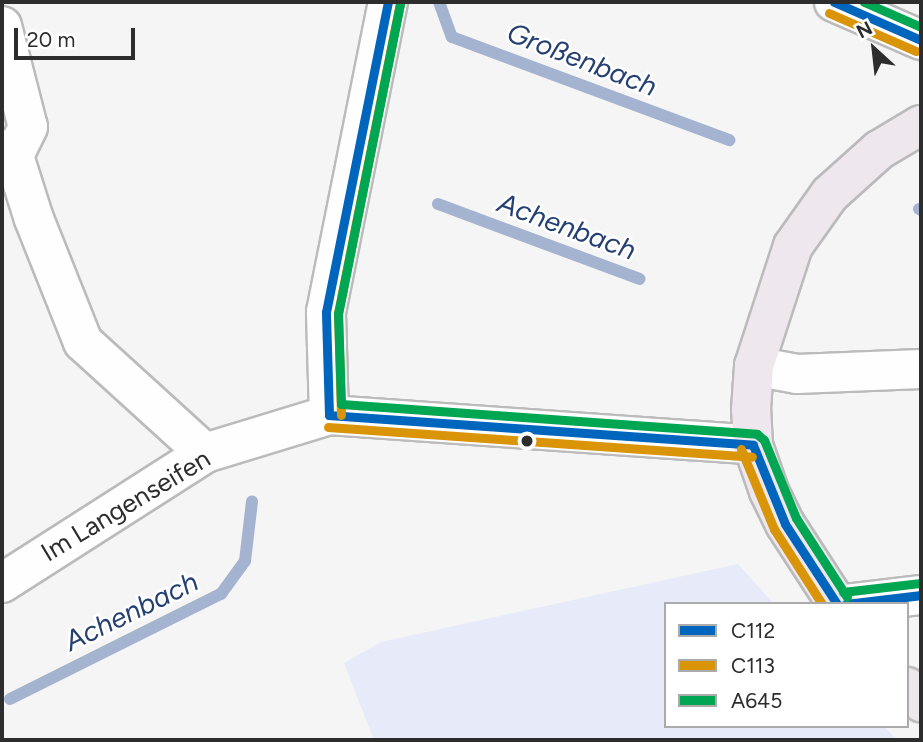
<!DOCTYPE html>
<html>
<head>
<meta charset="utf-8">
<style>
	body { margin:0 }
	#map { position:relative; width:923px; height:742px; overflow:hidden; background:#f5f5f6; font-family:Figtree,sans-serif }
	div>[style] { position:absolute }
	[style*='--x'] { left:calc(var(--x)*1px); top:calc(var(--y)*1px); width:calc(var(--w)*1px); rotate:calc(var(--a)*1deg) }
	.green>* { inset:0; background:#e7eaf8 }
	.stream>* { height:12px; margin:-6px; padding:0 6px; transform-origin:6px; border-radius:6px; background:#a4b4d0 }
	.roads { filter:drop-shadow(2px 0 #bbb) drop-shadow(-2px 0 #bbb) drop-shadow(0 2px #bbb) drop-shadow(0 -2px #bbb) }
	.minor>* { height:38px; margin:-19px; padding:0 19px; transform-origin:19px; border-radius:19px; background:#fefefe }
	.major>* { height:38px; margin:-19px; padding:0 19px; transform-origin:19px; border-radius:19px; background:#eee8ee }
	.bus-1>* { height:9px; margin:-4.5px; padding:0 4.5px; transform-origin:4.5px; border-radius:4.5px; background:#0065bd }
	.bus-2>* { height:9px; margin:-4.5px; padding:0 4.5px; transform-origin:4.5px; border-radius:4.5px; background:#d99407 }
	.bus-3>* { height:9px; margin:-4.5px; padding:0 4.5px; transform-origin:4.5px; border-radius:4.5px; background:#00a651 }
	.dots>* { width:19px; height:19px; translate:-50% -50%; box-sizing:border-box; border:4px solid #fff; border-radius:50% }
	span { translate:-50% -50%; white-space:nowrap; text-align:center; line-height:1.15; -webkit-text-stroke:5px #fff; paint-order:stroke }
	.street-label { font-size:26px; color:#2d2d2e }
	.water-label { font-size:28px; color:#254073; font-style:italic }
	.frame { position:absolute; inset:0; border:4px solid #2d2d2e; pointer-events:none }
	.legend { position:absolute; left:664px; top:602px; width:245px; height:126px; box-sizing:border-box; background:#fff; border:2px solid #ababab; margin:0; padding:9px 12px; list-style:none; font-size:21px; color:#2d2d2e }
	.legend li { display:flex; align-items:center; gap:14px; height:35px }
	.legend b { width:35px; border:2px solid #ababab }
	.north { position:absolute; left:839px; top:14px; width:70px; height:70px; -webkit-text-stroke:5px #fff; paint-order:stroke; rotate:333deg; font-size:19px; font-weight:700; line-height:28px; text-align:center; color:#2d2d2e }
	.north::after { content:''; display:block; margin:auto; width:24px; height:32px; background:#2d2d2e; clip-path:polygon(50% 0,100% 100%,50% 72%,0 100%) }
	.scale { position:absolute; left:14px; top:28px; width:121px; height:32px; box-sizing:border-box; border:4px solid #2d2d2e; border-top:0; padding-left:9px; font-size:21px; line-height:24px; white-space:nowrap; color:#2d2d2e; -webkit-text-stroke:5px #fff; paint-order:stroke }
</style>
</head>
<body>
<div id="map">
	<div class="green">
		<div style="clip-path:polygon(738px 564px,774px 604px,666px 604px,666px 726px,884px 726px,897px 740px,374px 740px,344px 663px,381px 642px)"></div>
	</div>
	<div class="stream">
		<div style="--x:439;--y:2;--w:37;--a:70"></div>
		<div style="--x:452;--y:37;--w:296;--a:20.4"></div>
		<div style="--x:438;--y:204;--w:215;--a:20.4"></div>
		<div style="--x:919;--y:209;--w:2;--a:27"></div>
		<div style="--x:10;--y:699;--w:236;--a:-26.5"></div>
		<div style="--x:221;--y:594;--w:41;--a:-54"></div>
		<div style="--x:245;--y:561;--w:60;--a:-83.3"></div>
	</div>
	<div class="roads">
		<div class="minor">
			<div style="--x:834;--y:2;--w:95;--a:23.6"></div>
			<div style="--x:2;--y:26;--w:104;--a:75.6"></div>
			<div style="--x:28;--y:127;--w:32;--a:116"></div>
			<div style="--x:2;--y:149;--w:14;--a:30"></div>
			<div style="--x:14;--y:156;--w:66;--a:72.4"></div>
			<div style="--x:34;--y:219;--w:132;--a:68.3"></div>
			<div style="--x:83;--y:342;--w:165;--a:42.3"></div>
			<div style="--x:754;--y:366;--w:44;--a:10.5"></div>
			<div style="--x:797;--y:374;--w:124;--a:-2.3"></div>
			<div style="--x:329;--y:415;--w:103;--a:-91.7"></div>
			<div style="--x:326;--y:312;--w:316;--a:-78.7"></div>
			<div style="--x:2;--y:583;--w:241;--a:-32.6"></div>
			<div style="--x:205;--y:453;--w:130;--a:-17"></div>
			<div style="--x:329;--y:415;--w:425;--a:4"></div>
			<div style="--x:844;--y:604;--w:78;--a:-6.7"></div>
		</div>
		<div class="major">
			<div style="--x:837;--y:604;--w:95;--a:-123"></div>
			<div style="--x:785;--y:524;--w:37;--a:-116"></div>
			<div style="--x:769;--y:491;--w:49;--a:-109.2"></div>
			<div style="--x:753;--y:445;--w:35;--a:-93"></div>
			<div style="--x:751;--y:410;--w:44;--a:-86.1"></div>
			<div style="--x:754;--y:366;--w:126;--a:-72"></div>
			<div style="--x:793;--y:246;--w:64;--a:-54.6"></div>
			<div style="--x:830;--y:194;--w:66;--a:-41.9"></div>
			<div style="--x:879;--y:150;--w:49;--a:-30.8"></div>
			<div style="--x:907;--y:687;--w:21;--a:47"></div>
		</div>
	</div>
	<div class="bus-1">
		<div style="--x:834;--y:2;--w:95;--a:23.6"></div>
		<div style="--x:329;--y:415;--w:425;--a:4"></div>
		<div style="--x:329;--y:415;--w:103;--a:-91.7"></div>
		<div style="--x:326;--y:312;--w:316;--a:-78.7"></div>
		<div style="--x:753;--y:445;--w:85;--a:67.9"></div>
		<div style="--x:785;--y:524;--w:95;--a:57"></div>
		<div style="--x:846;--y:604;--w:76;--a:-6.8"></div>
	</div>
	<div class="bus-2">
		<div style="--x:829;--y:13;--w:95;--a:23.6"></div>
		<div style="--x:341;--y:415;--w:102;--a:-91.7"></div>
		<div style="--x:338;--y:313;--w:315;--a:-78.7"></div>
		<div style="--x:328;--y:427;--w:425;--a:4"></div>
		<div style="--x:741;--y:449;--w:87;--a:67.6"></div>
		<div style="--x:774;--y:529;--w:89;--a:57.4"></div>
	</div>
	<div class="bus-3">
		<div style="--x:864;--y:2;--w:62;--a:23.7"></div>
		<div style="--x:400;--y:4;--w:315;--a:101.3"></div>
		<div style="--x:338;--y:313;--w:91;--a:88.1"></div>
		<div style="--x:341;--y:404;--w:417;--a:4.1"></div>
		<div style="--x:757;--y:434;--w:9;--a:41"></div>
		<div style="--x:764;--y:440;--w:84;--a:67.7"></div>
		<div style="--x:796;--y:518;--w:94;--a:57.2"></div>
		<div style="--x:843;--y:592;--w:78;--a:-6.7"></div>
	</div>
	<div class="dots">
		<div style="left:527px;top:441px;background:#2d2d2e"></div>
	</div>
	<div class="street-label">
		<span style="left:126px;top:506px;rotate:-31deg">Im Langenseifen</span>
	</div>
	<div class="water-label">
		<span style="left:582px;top:59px;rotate:21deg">Großenbach</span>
		<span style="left:567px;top:226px;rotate:20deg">Achenbach</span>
		<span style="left:131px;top:611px;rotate:-26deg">Achenbach</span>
	</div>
	<div class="frame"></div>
	<ul class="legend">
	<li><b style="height:9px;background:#0065bd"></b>C112</li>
	<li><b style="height:9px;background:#d99407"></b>C113</li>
	<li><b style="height:9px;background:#00a651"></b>A645</li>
	</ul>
	<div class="north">N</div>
	<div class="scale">20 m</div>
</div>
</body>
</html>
